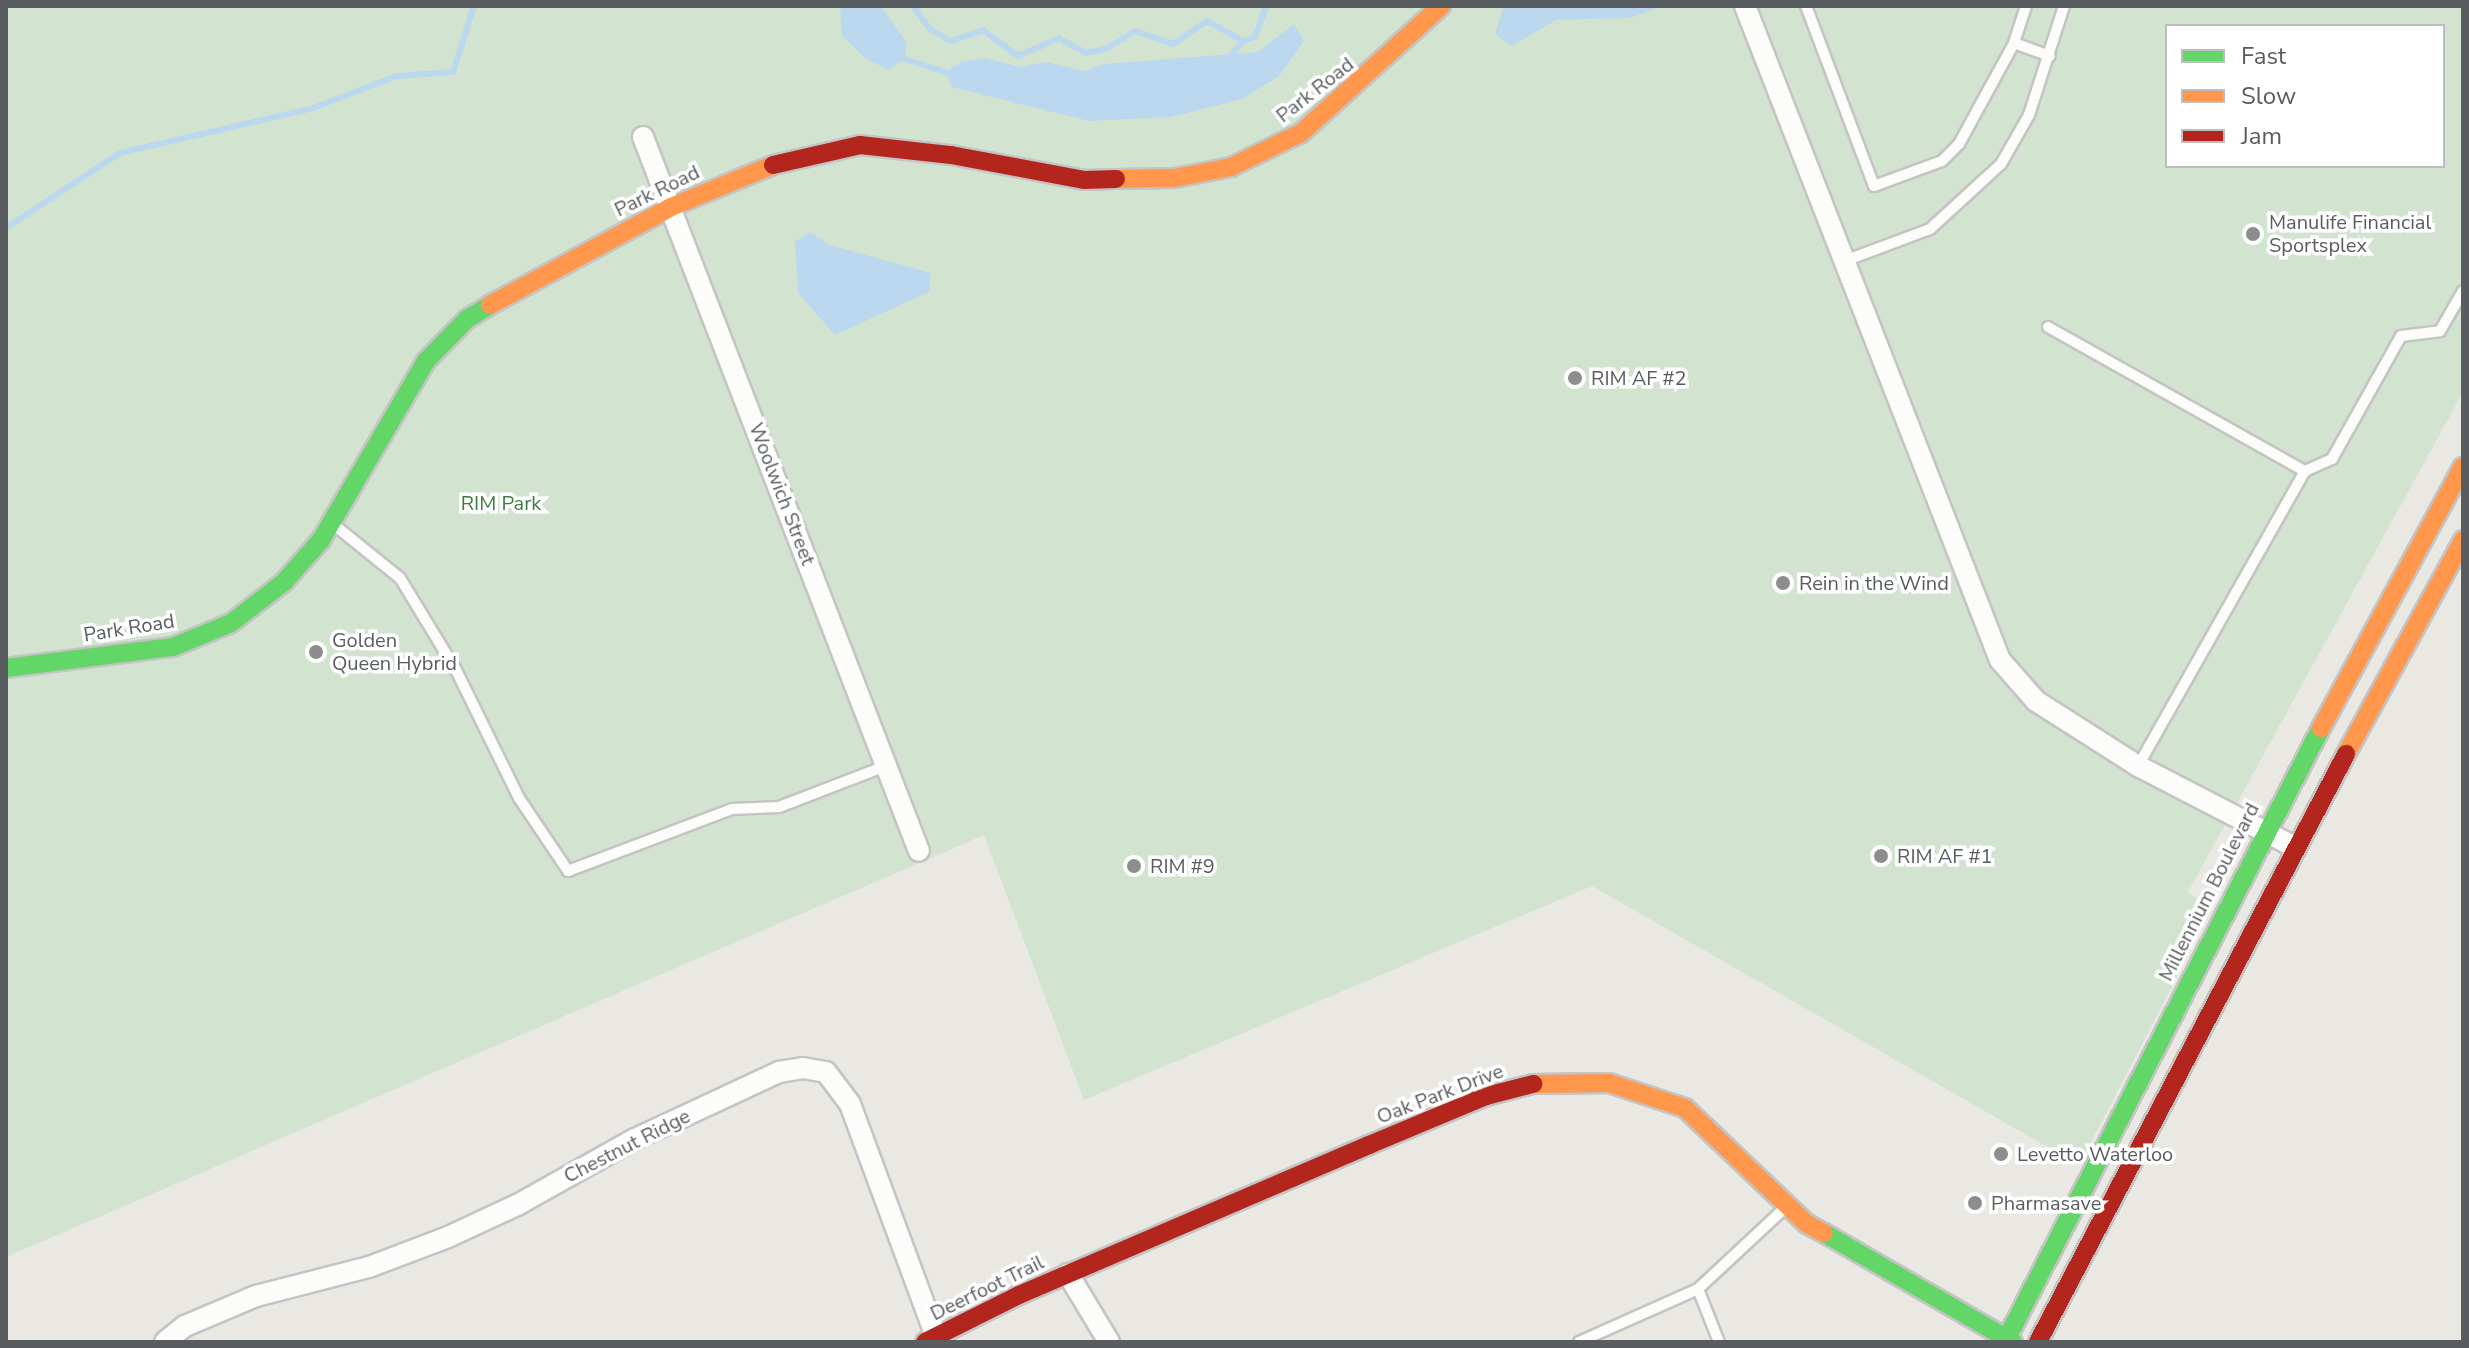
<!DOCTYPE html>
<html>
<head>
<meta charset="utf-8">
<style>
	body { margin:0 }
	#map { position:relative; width:2469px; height:1348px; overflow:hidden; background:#e9e8e3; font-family:"Nunito Sans",sans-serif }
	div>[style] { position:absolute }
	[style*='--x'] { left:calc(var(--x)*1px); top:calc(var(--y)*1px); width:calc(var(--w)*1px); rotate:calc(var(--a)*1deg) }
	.green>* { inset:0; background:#d2e4d0 }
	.water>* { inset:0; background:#bcd8ef }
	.stream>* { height:6px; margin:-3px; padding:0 3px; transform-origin:3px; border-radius:3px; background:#bcd8ef }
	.roads { filter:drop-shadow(2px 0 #c5c4c4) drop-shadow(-2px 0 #c5c4c4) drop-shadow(0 2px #c5c4c4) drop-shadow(0 -2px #c5c4c4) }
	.lane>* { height:10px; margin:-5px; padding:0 5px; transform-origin:5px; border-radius:5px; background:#fcfcfb }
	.street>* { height:20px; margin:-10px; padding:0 10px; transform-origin:10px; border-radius:10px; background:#fcfcfb }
	.fast>* { height:18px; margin:-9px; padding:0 9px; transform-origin:9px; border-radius:9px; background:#63d668 }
	.slow>* { height:18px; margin:-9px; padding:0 9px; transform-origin:9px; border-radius:9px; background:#ff974d }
	.jam>* { height:18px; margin:-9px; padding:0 9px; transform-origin:9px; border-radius:9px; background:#b3261e }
	.dots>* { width:22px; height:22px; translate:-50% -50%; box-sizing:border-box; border:4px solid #fff; border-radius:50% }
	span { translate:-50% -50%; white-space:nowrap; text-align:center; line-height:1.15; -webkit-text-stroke:7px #fff; paint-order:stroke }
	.street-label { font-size:20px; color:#5a5d60 }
	.poi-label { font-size:20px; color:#5a5d60 }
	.left { translate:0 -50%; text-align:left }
	.park-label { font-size:20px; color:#3d7c42 }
	.frame { position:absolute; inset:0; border:8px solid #5a5d60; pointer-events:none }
	.legend { position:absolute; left:2165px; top:24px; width:280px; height:144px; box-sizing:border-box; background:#fff; border:2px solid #bdbebf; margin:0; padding:10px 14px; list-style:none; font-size:24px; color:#5a5d60 }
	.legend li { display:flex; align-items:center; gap:16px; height:40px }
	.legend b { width:40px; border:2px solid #bdbebf }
</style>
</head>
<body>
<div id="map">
	<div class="green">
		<div style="clip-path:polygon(evenodd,6px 6px,2463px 6px,2463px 392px,2188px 892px,2212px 910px,2079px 1165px,1592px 886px,1084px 1100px,984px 835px,6px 1257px,6px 6px,2167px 26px,2443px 26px,2443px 166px,2167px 166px,2167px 26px)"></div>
	</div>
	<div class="water">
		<div style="clip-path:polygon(840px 6px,881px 6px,907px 43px,905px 59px,889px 70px,866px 59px,842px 36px)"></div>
		<div style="clip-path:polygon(1504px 6px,1663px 6px,1630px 18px,1556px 20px,1512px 46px,1495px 34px)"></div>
		<div style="clip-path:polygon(1294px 24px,1304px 41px,1279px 76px,1242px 99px,1171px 117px,1089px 121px,952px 87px,945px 72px,961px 62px,985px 58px,1020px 67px,1046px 62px,1085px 71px,1104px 64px,1258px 52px)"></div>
		<div style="clip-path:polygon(809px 232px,830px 245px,931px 273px,929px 292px,835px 335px,798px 293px,795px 242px)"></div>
	</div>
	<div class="stream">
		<div style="--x:913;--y:6;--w:29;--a:54"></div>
		<div style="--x:930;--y:29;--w:24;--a:30"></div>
		<div style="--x:951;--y:41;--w:34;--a:-19"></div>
		<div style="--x:983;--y:30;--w:44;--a:36.6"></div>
		<div style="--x:1018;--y:56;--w:45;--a:-23.7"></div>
		<div style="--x:1059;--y:38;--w:31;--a:29"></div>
		<div style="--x:1086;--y:53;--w:22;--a:-13"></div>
		<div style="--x:1107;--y:48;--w:33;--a:-31"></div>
		<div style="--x:1135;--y:31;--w:40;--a:18.9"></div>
		<div style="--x:1173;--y:44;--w:41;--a:-34.1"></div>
		<div style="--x:1207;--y:21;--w:41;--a:29.1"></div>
		<div style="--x:1243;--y:41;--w:13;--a:-18"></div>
		<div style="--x:1255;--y:37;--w:33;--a:-70"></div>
		<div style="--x:1232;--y:54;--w:17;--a:-50"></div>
		<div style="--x:905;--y:59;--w:42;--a:18"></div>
		<div style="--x:6;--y:228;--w:136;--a:-33.3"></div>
		<div style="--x:120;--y:153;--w:198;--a:-13.1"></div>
		<div style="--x:313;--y:108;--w:90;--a:-20.9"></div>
		<div style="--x:397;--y:76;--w:56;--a:-4.1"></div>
		<div style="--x:453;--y:72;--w:69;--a:-72.3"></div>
	</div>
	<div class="roads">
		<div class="lane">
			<div style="--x:1806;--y:6;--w:192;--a:69.3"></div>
			<div style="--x:1874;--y:186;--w:72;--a:-20.2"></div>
			<div style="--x:1942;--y:161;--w:24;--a:-45"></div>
			<div style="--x:1959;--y:144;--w:115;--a:-61.4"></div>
			<div style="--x:2014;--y:43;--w:39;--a:-72"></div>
			<div style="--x:2014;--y:43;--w:38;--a:20"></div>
			<div style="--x:1847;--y:260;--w:89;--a:-20.5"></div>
			<div style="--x:1930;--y:229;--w:96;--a:-42.5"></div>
			<div style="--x:2001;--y:164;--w:56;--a:-60.3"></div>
			<div style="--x:2029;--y:115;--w:114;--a:-72.2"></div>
			<div style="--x:2048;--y:327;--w:295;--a:29.3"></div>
			<div style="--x:2305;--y:471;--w:30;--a:-24"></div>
			<div style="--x:2332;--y:459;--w:141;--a:-60.7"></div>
			<div style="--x:2401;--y:336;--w:39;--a:-7"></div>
			<div style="--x:2440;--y:331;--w:46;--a:-60.1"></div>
			<div style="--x:333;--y:524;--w:86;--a:38.9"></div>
			<div style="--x:400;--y:578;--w:108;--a:58.7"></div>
			<div style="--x:456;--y:670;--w:143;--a:63.8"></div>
			<div style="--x:519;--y:798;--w:88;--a:56.1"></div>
			<div style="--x:568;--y:871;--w:175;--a:-20.7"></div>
			<div style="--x:732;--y:809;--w:47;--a:-2.4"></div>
			<div style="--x:779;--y:807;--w:115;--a:-21"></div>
			<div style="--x:2138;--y:766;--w:339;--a:-60.5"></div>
			<div style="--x:1698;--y:1289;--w:57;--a:68.4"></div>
			<div style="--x:1579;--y:1342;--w:130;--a:-24"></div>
			<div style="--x:1698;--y:1289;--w:120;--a:-43"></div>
		</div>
		<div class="street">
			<div style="--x:1745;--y:6;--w:702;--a:68.7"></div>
			<div style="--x:2000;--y:660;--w:55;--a:48.7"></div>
			<div style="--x:2036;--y:701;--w:121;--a:32.5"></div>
			<div style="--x:2138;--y:766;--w:177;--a:27.3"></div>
			<div style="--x:643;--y:137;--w:765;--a:68.87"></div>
			<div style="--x:1068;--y:1274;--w:79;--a:58.9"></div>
			<div style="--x:165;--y:1342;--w:26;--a:-39"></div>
			<div style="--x:185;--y:1326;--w:77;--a:-22.9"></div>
			<div style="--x:256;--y:1296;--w:117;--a:-14.4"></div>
			<div style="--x:369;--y:1267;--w:85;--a:-20.8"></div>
			<div style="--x:448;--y:1237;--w:78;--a:-24.9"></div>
			<div style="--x:519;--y:1204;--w:131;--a:-29.3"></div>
			<div style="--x:633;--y:1140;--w:161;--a:-25"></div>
			<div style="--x:779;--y:1072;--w:24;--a:-9"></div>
			<div style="--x:803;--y:1068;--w:23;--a:10"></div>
			<div style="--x:826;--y:1072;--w:40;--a:53"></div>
			<div style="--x:850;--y:1104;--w:248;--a:69.7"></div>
		</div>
		<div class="fast">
			<div style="--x:6;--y:668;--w:168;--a:-7.2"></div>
			<div style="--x:173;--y:647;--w:63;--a:-22.5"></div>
			<div style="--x:231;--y:623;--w:67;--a:-37.7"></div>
			<div style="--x:284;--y:582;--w:56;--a:-48.6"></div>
			<div style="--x:321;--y:540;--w:208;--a:-59.6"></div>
			<div style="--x:426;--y:361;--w:59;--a:-45.7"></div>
			<div style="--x:467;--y:319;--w:27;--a:-31"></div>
			<div style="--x:1824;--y:1233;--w:218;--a:30"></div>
			<div style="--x:2005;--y:1342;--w:691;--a:-62.77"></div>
		</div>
		<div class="slow">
			<div style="--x:1116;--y:179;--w:59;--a:-1"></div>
			<div style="--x:1175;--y:178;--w:57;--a:-11.1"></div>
			<div style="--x:1231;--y:167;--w:78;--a:-25.9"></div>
			<div style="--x:1301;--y:133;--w:189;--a:-42.2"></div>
			<div style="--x:490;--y:305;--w:206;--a:-28.4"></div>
			<div style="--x:671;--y:207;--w:110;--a:-22.4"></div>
			<div style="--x:2321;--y:728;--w:297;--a:-61.5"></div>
			<div style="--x:2346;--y:754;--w:244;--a:-61.3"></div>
			<div style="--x:1533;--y:1084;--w:76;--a:-0.8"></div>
			<div style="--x:1609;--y:1083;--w:80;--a:18.2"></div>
			<div style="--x:1685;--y:1108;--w:168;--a:43.6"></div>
			<div style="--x:1807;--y:1224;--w:19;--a:28"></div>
		</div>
		<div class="jam">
			<div style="--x:773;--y:165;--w:89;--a:-12.9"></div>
			<div style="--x:860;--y:145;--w:92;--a:6.3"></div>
			<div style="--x:951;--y:155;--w:135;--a:10.6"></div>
			<div style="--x:1084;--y:180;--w:32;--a:-2"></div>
			<div style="--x:925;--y:1342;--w:105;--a:-26.6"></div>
			<div style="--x:1019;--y:1295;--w:381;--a:-23.2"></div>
			<div style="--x:1369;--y:1145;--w:127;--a:-22.7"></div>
			<div style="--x:1486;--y:1096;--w:49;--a:-14.3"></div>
			<div style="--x:2038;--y:1342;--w:664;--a:-62.35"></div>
		</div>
	</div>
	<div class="dots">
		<div style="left:2253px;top:234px;background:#8c8e8e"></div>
		<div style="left:1575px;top:378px;background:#8c8e8e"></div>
		<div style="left:1783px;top:583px;background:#8c8e8e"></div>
		<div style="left:316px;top:652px;background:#8c8e8e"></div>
		<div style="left:1881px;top:856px;background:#8c8e8e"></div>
		<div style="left:1134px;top:866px;background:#8c8e8e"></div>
		<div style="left:2001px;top:1154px;background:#8c8e8e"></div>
		<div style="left:1975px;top:1203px;background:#8c8e8e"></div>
	</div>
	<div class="street-label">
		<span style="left:1315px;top:90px;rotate:-38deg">Park Road</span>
		<span style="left:657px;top:191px;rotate:-26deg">Park Road</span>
		<span style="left:782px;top:494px;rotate:69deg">Woolwich Street</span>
		<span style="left:129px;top:628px;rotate:-9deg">Park Road</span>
		<span style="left:2209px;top:892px;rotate:-63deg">Millennium Boulevard</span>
		<span style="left:1440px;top:1094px;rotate:-21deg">Oak Park Drive</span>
		<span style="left:627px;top:1146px;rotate:-27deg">Chestnut Ridge</span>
		<span style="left:987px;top:1288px;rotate:-26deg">Deerfoot Trail</span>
	</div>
	<div class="poi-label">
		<span class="left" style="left:2269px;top:234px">Manulife Financial<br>Sportsplex</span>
		<span class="left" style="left:1591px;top:378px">RIM AF #2</span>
		<span class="left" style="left:1799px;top:583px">Rein in the Wind</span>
		<span class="left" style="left:332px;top:652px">Golden<br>Queen Hybrid</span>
		<span class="left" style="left:1897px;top:856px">RIM AF #1</span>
		<span class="left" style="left:1150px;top:866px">RIM #9</span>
		<span class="left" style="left:2017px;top:1154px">Levetto Waterloo</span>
		<span class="left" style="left:1991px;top:1203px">Pharmasave</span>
	</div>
	<div class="park-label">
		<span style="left:501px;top:503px">RIM Park</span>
	</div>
	<div class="frame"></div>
	<ul class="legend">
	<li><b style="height:10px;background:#63d668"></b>Fast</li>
	<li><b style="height:10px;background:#ff974d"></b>Slow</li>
	<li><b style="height:10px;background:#b3261e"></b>Jam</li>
	</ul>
</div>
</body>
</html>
